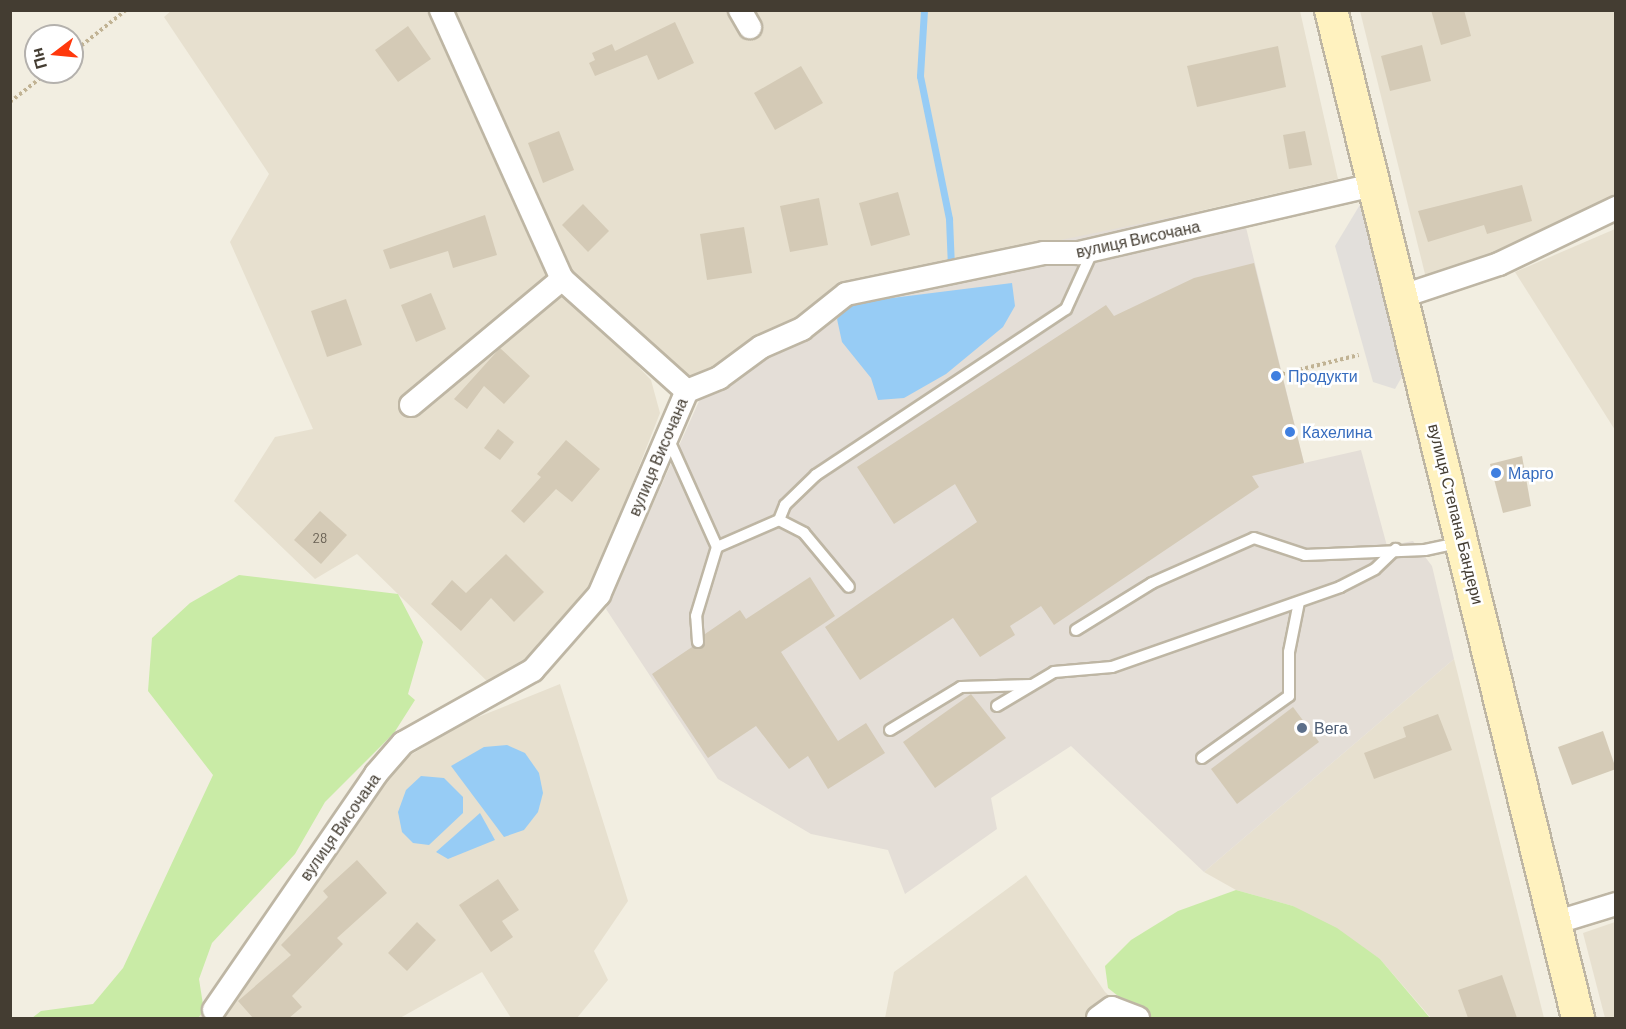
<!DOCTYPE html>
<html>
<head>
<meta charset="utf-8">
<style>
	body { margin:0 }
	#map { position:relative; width:1626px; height:1029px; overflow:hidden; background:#f2eee1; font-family:Barlow,sans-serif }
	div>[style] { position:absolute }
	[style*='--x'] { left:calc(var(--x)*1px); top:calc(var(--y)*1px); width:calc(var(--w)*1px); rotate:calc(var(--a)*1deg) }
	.residential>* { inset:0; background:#e7e0cf }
	.industrial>* { inset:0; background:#e4ded7 }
	.green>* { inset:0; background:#c9eba6 }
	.parking>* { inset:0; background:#e2dfdb }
	.water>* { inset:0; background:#97ccf5 }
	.stream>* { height:7px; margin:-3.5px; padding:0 3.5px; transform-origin:3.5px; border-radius:3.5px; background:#97ccf5 }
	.building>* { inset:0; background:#d4cab6 }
	.path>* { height:4px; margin-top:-2px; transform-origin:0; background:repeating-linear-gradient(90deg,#c1b394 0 3px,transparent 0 6px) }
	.roads { filter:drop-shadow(2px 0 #beb6a4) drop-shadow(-2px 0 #beb6a4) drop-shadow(0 2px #beb6a4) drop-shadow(0 -2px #beb6a4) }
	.service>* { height:10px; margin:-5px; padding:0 5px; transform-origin:5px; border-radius:5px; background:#fff }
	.minor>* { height:22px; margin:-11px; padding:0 11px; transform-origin:11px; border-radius:11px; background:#fff }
	.secondary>* { height:32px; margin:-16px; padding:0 16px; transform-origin:16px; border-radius:16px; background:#fff2bf }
	.dots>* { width:16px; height:16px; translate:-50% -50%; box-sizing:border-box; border:3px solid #fff; border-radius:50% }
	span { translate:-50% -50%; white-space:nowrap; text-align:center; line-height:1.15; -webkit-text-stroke:5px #fff; paint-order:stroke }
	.number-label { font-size:14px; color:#686053 }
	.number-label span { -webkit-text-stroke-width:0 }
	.street-label { font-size:16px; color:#443d32 }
	.shop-label { font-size:16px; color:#366cbe }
	.left { translate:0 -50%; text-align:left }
	.service-label { font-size:16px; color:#4e5e75 }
	.frame { position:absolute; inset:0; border:12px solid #443d32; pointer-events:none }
	.north { position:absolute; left:24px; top:24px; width:60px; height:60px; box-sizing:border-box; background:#fff; border:2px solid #b4b1ad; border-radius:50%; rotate:254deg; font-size:16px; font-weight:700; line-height:24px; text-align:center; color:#443d32 }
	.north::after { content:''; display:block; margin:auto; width:21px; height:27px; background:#ff380c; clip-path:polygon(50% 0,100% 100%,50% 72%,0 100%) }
</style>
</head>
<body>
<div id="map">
	<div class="residential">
		<div style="clip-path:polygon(172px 10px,428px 11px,542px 265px,651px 380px,660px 413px,591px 589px,525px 668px,494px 688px,357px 554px,315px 579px,234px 501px,275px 437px,313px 429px,230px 242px,269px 174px,164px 17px)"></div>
		<div style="clip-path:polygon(453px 11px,1300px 11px,1338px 179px,1074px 240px,843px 285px,704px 390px,572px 274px)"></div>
		<div style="clip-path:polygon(1360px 11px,1615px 11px,1615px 200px,1506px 252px,1426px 278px)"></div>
		<div style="clip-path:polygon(1615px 229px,1615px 430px,1515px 272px)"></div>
		<div style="clip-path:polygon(1454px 659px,1544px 1018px,1431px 1018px,1380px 959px,1293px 906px,1236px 890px,1204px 872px)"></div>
		<div style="clip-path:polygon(560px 684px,628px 901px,594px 951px,608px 980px,577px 1018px,511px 1018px,482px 972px,400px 1018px,198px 1018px,393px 766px,461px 724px)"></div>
		<div style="clip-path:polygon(1026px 875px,1105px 992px,1134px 1018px,885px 1018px,894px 972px)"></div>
		<div style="clip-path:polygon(1615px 922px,1615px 1018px,1605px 1018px,1583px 933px)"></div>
	</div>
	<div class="industrial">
		<div style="clip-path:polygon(1240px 203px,1304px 463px,1361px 450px,1387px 546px,1413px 541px,1432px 566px,1454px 659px,1204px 872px,1071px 746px,991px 798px,997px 829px,905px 894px,888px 850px,811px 834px,718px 779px,606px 609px,704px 390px,843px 285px)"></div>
	</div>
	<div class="green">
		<div style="clip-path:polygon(239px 575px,398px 594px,423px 642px,408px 694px,415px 700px,394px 733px,325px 802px,295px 854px,212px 943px,199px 979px,204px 1011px,198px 1018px,32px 1018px,41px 1011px,93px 1004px,123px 968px,213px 775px,148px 691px,152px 638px,190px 603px)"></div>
		<div style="clip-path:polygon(1236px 890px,1293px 906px,1337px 928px,1380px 959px,1430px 1018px,1146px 1018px,1108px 988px,1105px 966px,1131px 940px,1178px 911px)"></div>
	</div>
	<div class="parking">
		<div style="clip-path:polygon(1361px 203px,1404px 373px,1395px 389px,1373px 382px,1335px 246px)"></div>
	</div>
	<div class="water">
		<div style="clip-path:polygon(1012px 283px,1015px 306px,1003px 327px,946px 374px,904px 398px,878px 400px,871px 378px,842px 342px,837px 319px,852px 303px)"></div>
		<div style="clip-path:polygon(507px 745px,525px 753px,539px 773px,543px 793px,538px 812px,524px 830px,504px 837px,451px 766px,484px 747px)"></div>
		<div style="clip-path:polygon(421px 776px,444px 778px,463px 797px,463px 813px,429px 845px,413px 843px,402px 832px,398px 812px,406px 790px)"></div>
		<div style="clip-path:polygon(480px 813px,495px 840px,448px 859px,436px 852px)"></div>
	</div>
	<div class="stream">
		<div style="--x:924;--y:10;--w:66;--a:93.5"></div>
		<div style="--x:920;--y:76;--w:146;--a:78.5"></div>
		<div style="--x:949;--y:219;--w:47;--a:87.6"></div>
	</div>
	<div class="building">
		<div style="clip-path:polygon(1431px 10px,1464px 10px,1471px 36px,1441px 45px)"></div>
		<div style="clip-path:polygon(675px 22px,694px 63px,658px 80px,647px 55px,595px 76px,589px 63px,595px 60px,592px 53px,612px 44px,615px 51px)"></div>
		<div style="clip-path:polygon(408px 26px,431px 59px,398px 82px,375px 50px)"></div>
		<div style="clip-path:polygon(1422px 45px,1431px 81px,1390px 91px,1381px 56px)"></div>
		<div style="clip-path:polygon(1278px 46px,1286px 87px,1197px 107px,1187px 66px)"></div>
		<div style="clip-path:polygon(801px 66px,823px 103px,775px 130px,754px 93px)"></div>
		<div style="clip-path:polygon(559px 131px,574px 170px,543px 183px,528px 143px)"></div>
		<div style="clip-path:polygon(1305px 131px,1312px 165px,1289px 169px,1283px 135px)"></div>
		<div style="clip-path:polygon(1522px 185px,1532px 221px,1487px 234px,1484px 225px,1428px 242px,1418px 211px)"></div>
		<div style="clip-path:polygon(898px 192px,910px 235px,871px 246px,859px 203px)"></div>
		<div style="clip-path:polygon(819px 198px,828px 245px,790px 252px,780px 206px)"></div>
		<div style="clip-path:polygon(583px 204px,609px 231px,588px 252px,562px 225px)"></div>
		<div style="clip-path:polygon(485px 215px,497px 255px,453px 268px,448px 251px,390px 269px,383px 250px)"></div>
		<div style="clip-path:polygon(744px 227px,752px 273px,707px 280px,700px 234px)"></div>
		<div style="clip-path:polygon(1254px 263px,1304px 463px,1252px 476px,1259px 487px,1054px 625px,1041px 606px,1010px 626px,1015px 635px,980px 657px,953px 618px,860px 680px,825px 627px,977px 522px,955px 484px,894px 524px,857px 467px,1106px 305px,1114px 316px,1194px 278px)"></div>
		<div style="clip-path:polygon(431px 293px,446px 329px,416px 342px,401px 305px)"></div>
		<div style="clip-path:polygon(346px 299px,362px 345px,327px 357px,311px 311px)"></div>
		<div style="clip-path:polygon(500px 348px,530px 376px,504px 404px,484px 386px,467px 409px,454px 399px)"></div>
		<div style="clip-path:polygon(498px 429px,514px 442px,500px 460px,484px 448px)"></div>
		<div style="clip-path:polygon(566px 440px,600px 469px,572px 502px,556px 489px,524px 523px,511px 511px,541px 477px,537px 474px)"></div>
		<div style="clip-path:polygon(1522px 456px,1531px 506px,1503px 513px,1490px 464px)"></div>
		<div style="clip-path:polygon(320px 511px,347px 535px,321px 564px,294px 540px)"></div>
		<div style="clip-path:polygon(506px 554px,544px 592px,514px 622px,491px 598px,461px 631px,431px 604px,452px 580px,466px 593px)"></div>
		<div style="clip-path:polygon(810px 577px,835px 616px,781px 652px,838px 741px,866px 723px,885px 753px,828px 789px,808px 756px,789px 769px,756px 726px,708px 758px,652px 674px,692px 647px,703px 648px,705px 634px,740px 610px,746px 619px)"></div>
		<div style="clip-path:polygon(971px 694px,1006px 738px,935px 788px,903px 742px)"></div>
		<div style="clip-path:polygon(1293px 707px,1319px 742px,1237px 804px,1211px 769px)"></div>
		<div style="clip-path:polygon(1438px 714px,1452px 750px,1374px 779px,1364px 753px,1406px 737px,1403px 727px)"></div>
		<div style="clip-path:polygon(1603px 731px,1616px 769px,1572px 785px,1558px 747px)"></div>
		<div style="clip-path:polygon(357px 860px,387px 893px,337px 938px,343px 944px,292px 996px,302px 1007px,289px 1018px,253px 1018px,238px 1001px,291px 955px,281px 945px,328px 897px,323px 891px)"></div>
		<div style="clip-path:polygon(498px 879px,519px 910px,502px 921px,513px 937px,491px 952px,459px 905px)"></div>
		<div style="clip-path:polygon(417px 922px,436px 940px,407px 971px,388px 953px)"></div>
		<div style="clip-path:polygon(1502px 975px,1517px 1018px,1468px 1018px,1458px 990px)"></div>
	</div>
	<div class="path">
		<div style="--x:72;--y:53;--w:69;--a:-38.5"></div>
		<div style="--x:10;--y:102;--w:48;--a:-38.3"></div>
		<div style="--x:1282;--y:374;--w:79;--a:-13.9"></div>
	</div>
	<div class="roads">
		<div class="service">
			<div style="--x:668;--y:438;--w:120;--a:65.8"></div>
			<div style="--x:779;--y:520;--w:28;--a:27"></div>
			<div style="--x:804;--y:533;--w:70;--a:50.2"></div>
			<div style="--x:1076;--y:630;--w:89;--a:-31.7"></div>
			<div style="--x:1152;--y:583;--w:111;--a:-23.8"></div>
			<div style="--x:1254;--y:538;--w:54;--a:18.4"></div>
			<div style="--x:1305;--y:555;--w:120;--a:-2.4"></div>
			<div style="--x:1425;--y:550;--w:34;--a:-12"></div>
			<div style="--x:698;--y:642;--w:26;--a:-94"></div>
			<div style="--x:696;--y:616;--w:72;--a:-73.1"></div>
			<div style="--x:717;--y:547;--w:68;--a:-23.5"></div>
			<div style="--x:779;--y:520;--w:16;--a:-68"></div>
			<div style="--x:785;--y:505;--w:43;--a:-44.1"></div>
			<div style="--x:816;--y:475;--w:300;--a:-33.6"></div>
			<div style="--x:1066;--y:309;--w:65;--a:-65.4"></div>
			<div style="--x:997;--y:706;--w:66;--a:-30.8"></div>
			<div style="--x:1054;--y:672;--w:58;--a:-4.9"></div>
			<div style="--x:1112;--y:667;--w:242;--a:-19.3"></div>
			<div style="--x:1340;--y:587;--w:39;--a:-27"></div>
			<div style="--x:1375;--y:569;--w:29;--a:-44"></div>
			<div style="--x:890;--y:730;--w:83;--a:-31.2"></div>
			<div style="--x:961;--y:687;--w:70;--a:-1.6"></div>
			<div style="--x:1202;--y:758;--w:107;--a:-35.5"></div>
			<div style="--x:1289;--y:696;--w:44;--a:-90"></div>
			<div style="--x:1289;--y:652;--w:51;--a:-78.7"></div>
		</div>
		<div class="minor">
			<div style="--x:441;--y:10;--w:295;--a:65.8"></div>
			<div style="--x:562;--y:279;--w:168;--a:41.9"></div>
			<div style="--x:740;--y:10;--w:20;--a:60"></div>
			<div style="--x:1400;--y:297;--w:104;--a:-18.4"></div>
			<div style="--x:1499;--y:264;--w:130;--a:-25.6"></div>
			<div style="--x:411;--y:405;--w:197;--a:-39.8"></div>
			<div style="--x:1554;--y:923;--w:65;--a:-17"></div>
			<div style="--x:214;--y:1010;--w:286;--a:-55.5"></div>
			<div style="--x:376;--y:774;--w:41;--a:-48.9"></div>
			<div style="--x:403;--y:743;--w:149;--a:-29.3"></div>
			<div style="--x:533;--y:670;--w:100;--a:-48.7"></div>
			<div style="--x:599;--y:595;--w:222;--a:-66.7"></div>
			<div style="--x:687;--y:391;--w:35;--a:-22"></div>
			<div style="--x:719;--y:378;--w:52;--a:-36.4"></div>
			<div style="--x:761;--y:347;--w:45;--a:-23.7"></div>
			<div style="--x:802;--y:329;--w:56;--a:-38.5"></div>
			<div style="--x:846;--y:294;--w:202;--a:-11.7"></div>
			<div style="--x:1044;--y:253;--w:35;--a:0"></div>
			<div style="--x:1079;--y:253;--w:302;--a:-13"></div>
			<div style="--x:1098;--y:1018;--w:17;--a:-36"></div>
			<div style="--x:1112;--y:1008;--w:28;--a:21"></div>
		</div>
		<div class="secondary">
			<div style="--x:1331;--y:10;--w:1038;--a:76.23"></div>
		</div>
	</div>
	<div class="dots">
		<div style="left:1276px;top:376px;background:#3f7fe0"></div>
		<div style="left:1290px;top:432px;background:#3f7fe0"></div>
		<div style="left:1496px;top:473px;background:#3f7fe0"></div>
		<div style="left:1302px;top:728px;background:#5c6f8a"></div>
	</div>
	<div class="number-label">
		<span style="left:320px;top:538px">28</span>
	</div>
	<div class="street-label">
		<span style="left:1138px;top:239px;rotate:-12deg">вулиця Височана</span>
		<span style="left:658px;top:457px;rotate:-67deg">вулиця Височана</span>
		<span style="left:1456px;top:514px;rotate:76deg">вулиця Степана Бандери</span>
		<span style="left:340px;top:827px;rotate:-55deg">вулиця Височана</span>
	</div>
	<div class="shop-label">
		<span class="left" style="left:1288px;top:376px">Продукти</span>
		<span class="left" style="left:1302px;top:432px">Кахелина</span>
		<span class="left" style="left:1508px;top:473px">Марго</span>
	</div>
	<div class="service-label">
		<span class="left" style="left:1314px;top:728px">Вега</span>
	</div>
	<div class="frame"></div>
	<div class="north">Пн</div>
</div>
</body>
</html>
